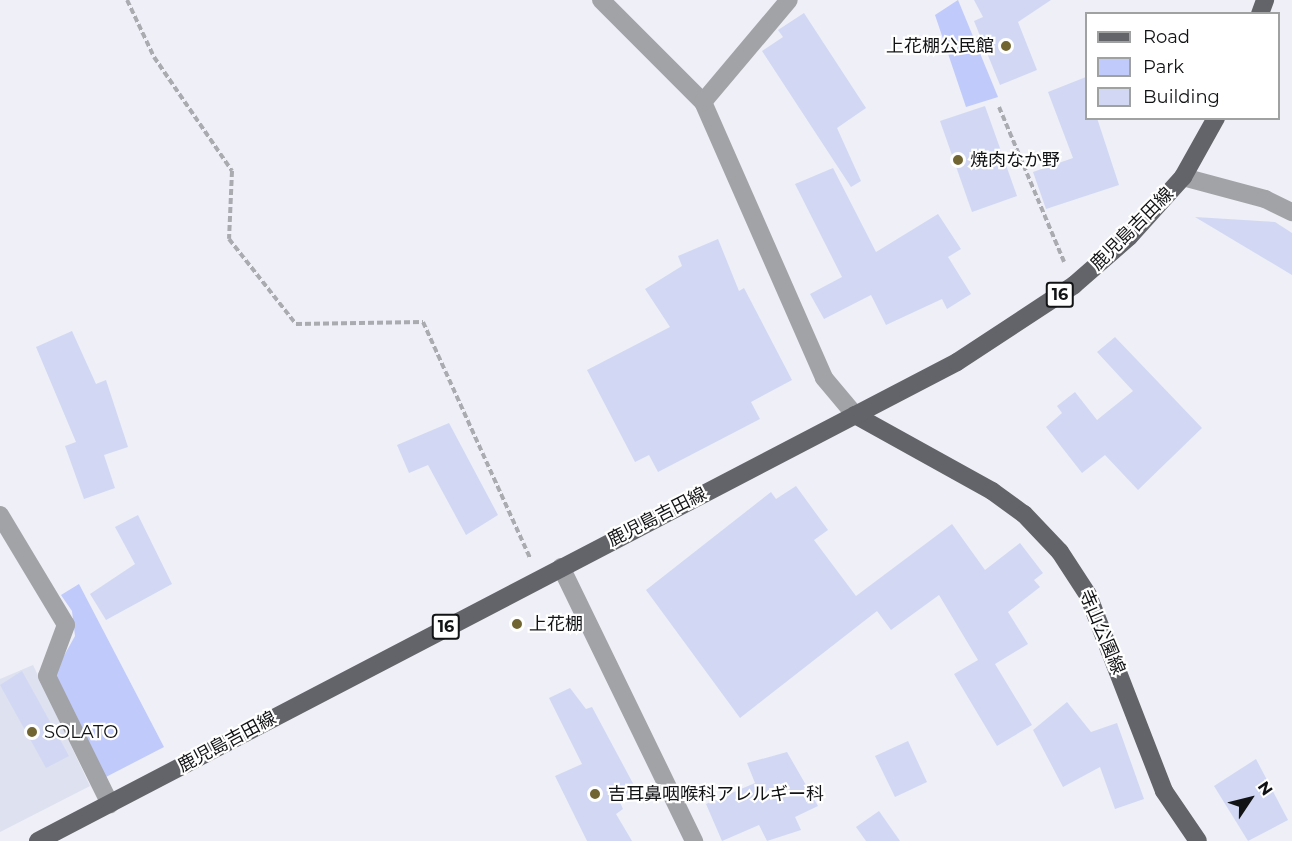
<!DOCTYPE html>
<html>
<head>
<meta charset="utf-8">
<style>
	body { margin:0 }
	#map { position:relative; width:1292px; height:841px; overflow:hidden; background:#eeeff7; font-family:Montserrat,"Noto Sans JP",sans-serif }
	div>[style] { position:absolute }
	[style*='--x'] { left:calc(var(--x)*1px); top:calc(var(--y)*1px); width:calc(var(--w)*1px); rotate:calc(var(--a)*1deg) }
	.built>* { inset:0; background:#dee1ef }
	.green>* { inset:0; background:#c0cafb }
	.building>* { inset:0; background:#d2d8f4 }
	.path>* { height:4px; margin-top:-2px; transform-origin:0; background:repeating-linear-gradient(90deg,#aaabb1 0 6px,transparent 0 9px) }
	.minor>* { height:18px; margin:-9px; padding:0 9px; transform-origin:9px; border-radius:9px; background:#a2a3a6 }
	.major>* { height:18px; margin:-9px; padding:0 9px; transform-origin:9px; border-radius:9px; background:#636469 }
	.dots>* { width:16px; height:16px; translate:-50% -50%; box-sizing:border-box; border:3px solid #fff; border-radius:50% }
	span { translate:-50% -50%; white-space:nowrap; text-align:center; line-height:1.15; -webkit-text-stroke:4.5px #fff; paint-order:stroke }
	.shield-label span { padding:2px 4px; background:#fff; border:2px solid; border-radius:4px; -webkit-text-stroke-width:0 }
	.shield-label { font-size:16px; color:#121315; font-weight:700 }
	.poi-label { font-size:18px; color:#121315 }
	.right { translate:-100% -50%; text-align:right }
	.left { translate:0 -50%; text-align:left }
	.street-label { font-size:18px; color:#121315 }
	.legend { position:absolute; left:1085px; top:12px; width:195px; height:108px; box-sizing:border-box; background:#fff; border:2px solid #a0a1a1; margin:0; padding:8px 10px; list-style:none; font-size:18px; color:#121315 }
	.legend li { display:flex; align-items:center; gap:12px; height:30px }
	.legend b { width:30px; border:2px solid #a0a1a1 }
	.north { position:absolute; left:1220px; top:769px; width:60px; height:60px; -webkit-text-stroke:4px #fff; paint-order:stroke; rotate:55deg; font-size:16px; font-weight:700; line-height:24px; text-align:center; color:#121315 }
	.north::after { content:''; display:block; margin:auto; width:21px; height:27px; background:#121315; clip-path:polygon(50% 0,100% 100%,50% 72%,0 100%) }
</style>
</head>
<body>
<div id="map">
	<div class="built">
		<div style="clip-path:polygon(33px 665px,90px 786px,0 832px,0 679px)"></div>
	</div>
	<div class="green">
		<div style="clip-path:polygon(958px 0,998px 97px,966px 107px,935px 15px)"></div>
		<div style="clip-path:polygon(79px 584px,164px 747px,104px 778px,51px 679px,75px 636px,72px 611px,61px 595px)"></div>
	</div>
	<div class="building">
		<div style="clip-path:polygon(974px 0,1051px 0,1018px 22px,1037px 70px,1000px 85px,974px 21px,983px 17px)"></div>
		<div style="clip-path:polygon(804px 13px,866px 108px,837px 128px,861px 181px,851px 187px,762px 51px,783px 37px,778px 30px)"></div>
		<div style="clip-path:polygon(1086px 77px,1086px 118px,1097px 118px,1119px 185px,1046px 209px,1033px 172px,1073px 158px,1048px 92px)"></div>
		<div style="clip-path:polygon(985px 106px,1017px 196px,972px 212px,940px 121px)"></div>
		<div style="clip-path:polygon(833px 168px,876px 252px,938px 214px,961px 249px,948px 257px,971px 294px,947px 309px,942px 299px,886px 325px,871px 295px,824px 319px,810px 294px,842px 277px,795px 184px)"></div>
		<div style="clip-path:polygon(1195px 217px,1275px 222px,1292px 233px,1292px 275px)"></div>
		<div style="clip-path:polygon(718px 239px,739px 291px,744px 288px,792px 380px,751px 402px,760px 419px,658px 472px,649px 455px,635px 462px,587px 370px,670px 327px,645px 289px,682px 266px,678px 256px)"></div>
		<div style="clip-path:polygon(72px 331px,96px 384px,106px 380px,128px 447px,104px 455px,115px 488px,84px 499px,65px 446px,76px 442px,36px 347px)"></div>
		<div style="clip-path:polygon(1115px 337px,1202px 428px,1138px 490px,1105px 455px,1082px 473px,1046px 427px,1062px 413px,1057px 406px,1075px 392px,1097px 420px,1133px 391px,1097px 352px)"></div>
		<div style="clip-path:polygon(449px 423px,498px 515px,466px 535px,428px 465px,409px 473px,397px 445px)"></div>
		<div style="clip-path:polygon(796px 486px,828px 530px,814px 540px,856px 596px,952px 524px,985px 570px,1020px 543px,1043px 573px,1034px 580px,1040px 587px,1008px 612px,1028px 644px,995px 664px,1032px 725px,997px 746px,954px 674px,978px 660px,939px 595px,891px 630px,877px 611px,740px 718px,646px 590px,771px 492px,776px 499px)"></div>
		<div style="clip-path:polygon(138px 515px,172px 584px,106px 620px,90px 594px,135px 564px,115px 527px)"></div>
		<div style="clip-path:polygon(22px 671px,69px 756px,46px 768px,0 685px)"></div>
		<div style="clip-path:polygon(570px 688px,586px 709px,592px 707px,636px 789px,618px 798px,623px 809px,616px 814px,632px 841px,587px 841px,555px 776px,582px 764px,549px 698px)"></div>
		<div style="clip-path:polygon(1067px 702px,1091px 732px,1117px 723px,1144px 799px,1115px 809px,1100px 767px,1063px 787px,1033px 730px)"></div>
		<div style="clip-path:polygon(908px 741px,927px 782px,895px 797px,875px 756px)"></div>
		<div style="clip-path:polygon(787px 752px,818px 806px,795px 817px,801px 830px,767px 841px,759px 825px,722px 841px,706px 804px,755px 783px,747px 763px)"></div>
		<div style="clip-path:polygon(1256px 759px,1288px 820px,1248px 841px,1214px 786px)"></div>
		<div style="clip-path:polygon(879px 811px,900px 841px,866px 841px,856px 827px)"></div>
	</div>
	<div class="path">
		<div style="--x:127;--y:0;--w:63;--a:64.7"></div>
		<div style="--x:154;--y:57;--w:138;--a:55.6"></div>
		<div style="--x:232;--y:171;--w:68;--a:92.5"></div>
		<div style="--x:229;--y:239;--w:108;--a:51.8"></div>
		<div style="--x:296;--y:324;--w:127;--a:-0.9"></div>
		<div style="--x:423;--y:322;--w:259;--a:65.6"></div>
		<div style="--x:999;--y:107;--w:168;--a:67.2"></div>
	</div>
	<div class="minor">
		<div style="--x:601;--y:0;--w:144;--a:45"></div>
		<div style="--x:703;--y:102;--w:301;--a:66.3"></div>
		<div style="--x:824;--y:378;--w:48;--a:50"></div>
		<div style="--x:703;--y:102;--w:133;--a:-49.9"></div>
		<div style="--x:1183;--y:177;--w:85;--a:15"></div>
		<div style="--x:1265;--y:199;--w:30;--a:26"></div>
		<div style="--x:0;--y:515;--w:128;--a:59"></div>
		<div style="--x:66;--y:625;--w:54;--a:110.4"></div>
		<div style="--x:47;--y:676;--w:143;--a:63.8"></div>
		<div style="--x:561;--y:567;--w:305;--a:64.1"></div>
	</div>
	<div class="major">
		<div style="--x:1260;--y:14;--w:15;--a:-70"></div>
		<div style="--x:855;--y:415;--w:157;--a:29"></div>
		<div style="--x:992;--y:491;--w:39;--a:36"></div>
		<div style="--x:1024;--y:514;--w:52;--a:46.5"></div>
		<div style="--x:1060;--y:552;--w:51;--a:56.9"></div>
		<div style="--x:1088;--y:595;--w:210;--a:68.8"></div>
		<div style="--x:1164;--y:791;--w:60;--a:55.8"></div>
		<div style="--x:38;--y:841;--w:1036;--a:-27.53"></div>
		<div style="--x:957;--y:362;--w:140;--a:-33.3"></div>
		<div style="--x:1074;--y:285;--w:73;--a:-41.1"></div>
		<div style="--x:1129;--y:237;--w:81;--a:-48"></div>
		<div style="--x:1183;--y:177;--w:68;--a:-60.8"></div>
	</div>
	<div class="dots">
		<div style="left:1006px;top:46px;background:#716532"></div>
		<div style="left:958px;top:160px;background:#716532"></div>
		<div style="left:517px;top:624px;background:#716532"></div>
		<div style="left:32px;top:732px;background:#716532"></div>
		<div style="left:595px;top:794px;background:#716532"></div>
	</div>
	<div class="shield-label">
		<span style="left:1060px;top:295px">16</span>
		<span style="left:446px;top:627px">16</span>
	</div>
	<div class="poi-label">
		<span class="right" style="left:994px;top:46px">上花棚公民館</span>
		<span class="left" style="left:970px;top:160px">焼肉なか野</span>
		<span class="left" style="left:529px;top:624px">上花棚</span>
		<span class="left" style="left:44px;top:732px">SOLATO</span>
		<span class="left" style="left:608px;top:794px">吉耳鼻咽喉科アレルギー科</span>
	</div>
	<div class="street-label">
		<span style="left:1132px;top:229px;rotate:-45deg">鹿児島吉田線</span>
		<span style="left:657px;top:517px;rotate:-27deg">鹿児島吉田線</span>
		<span style="left:1102px;top:632px;rotate:67deg">寺山公園線</span>
		<span style="left:227px;top:742px;rotate:-28deg">鹿児島吉田線</span>
	</div>
	<ul class="legend">
	<li><b style="height:8px;background:#636469"></b>Road</li>
	<li><b style="height:16px;background:#c0cafb"></b>Park</li>
	<li><b style="height:16px;background:#d2d8f4"></b>Building</li>
	</ul>
	<div class="north">N</div>
</div>
</body>
</html>
